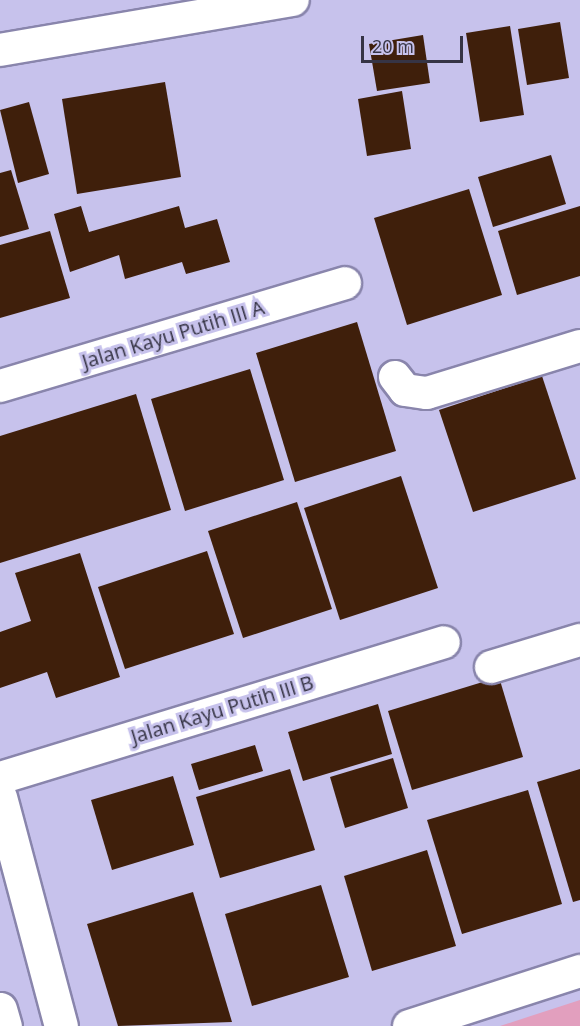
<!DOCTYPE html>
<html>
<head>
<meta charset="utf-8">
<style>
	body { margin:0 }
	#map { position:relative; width:580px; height:1026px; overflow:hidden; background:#c7c2ec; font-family:"Open Sans",sans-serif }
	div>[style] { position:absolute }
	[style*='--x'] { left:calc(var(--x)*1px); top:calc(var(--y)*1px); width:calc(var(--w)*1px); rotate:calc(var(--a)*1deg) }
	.green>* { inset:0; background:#e29fbe }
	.building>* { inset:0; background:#3f1f0b }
	.roads { filter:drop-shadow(2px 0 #8985ac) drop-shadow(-2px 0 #8985ac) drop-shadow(0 2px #8985ac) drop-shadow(0 -2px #8985ac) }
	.minor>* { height:32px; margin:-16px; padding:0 16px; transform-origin:16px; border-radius:16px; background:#fff }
	.tertiary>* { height:33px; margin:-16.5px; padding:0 16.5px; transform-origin:16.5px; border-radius:16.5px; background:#fff }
	.secondary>* { height:33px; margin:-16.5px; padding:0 16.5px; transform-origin:16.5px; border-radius:16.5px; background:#fff }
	span { translate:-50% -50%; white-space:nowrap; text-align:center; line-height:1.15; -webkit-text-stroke:6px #c7c2ec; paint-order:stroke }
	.street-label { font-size:20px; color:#363445 }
	.scale { position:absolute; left:361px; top:36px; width:102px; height:27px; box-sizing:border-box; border:3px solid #363445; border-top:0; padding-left:8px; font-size:18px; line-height:21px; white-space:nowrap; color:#363445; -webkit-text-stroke:4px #c7c2ec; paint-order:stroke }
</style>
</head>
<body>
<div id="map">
	<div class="green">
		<div style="clip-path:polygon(580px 1000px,580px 1026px,500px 1026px)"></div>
	</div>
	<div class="building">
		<div style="clip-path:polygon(560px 22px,569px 78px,527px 85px,518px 29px)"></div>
		<div style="clip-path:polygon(510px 26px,524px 115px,480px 122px,466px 33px)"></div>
		<div style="clip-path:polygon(423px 35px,430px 83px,377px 91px,369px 44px)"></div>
		<div style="clip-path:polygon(165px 82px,181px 177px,77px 194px,62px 99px)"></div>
		<div style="clip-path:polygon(402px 91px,411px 149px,367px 156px,358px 99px)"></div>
		<div style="clip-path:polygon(29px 102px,49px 174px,18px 183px,0 110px)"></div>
		<div style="clip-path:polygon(551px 155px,566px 204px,493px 227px,478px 177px)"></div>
		<div style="clip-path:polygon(11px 170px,29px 229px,0 237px,0 173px)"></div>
		<div style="clip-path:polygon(469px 189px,502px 295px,407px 325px,374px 218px)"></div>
		<div style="clip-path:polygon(81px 206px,89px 232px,179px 206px,185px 228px,217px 219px,230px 262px,186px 274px,182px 262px,125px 279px,119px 255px,70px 272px,54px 214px)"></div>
		<div style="clip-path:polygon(580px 206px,580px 276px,517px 295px,498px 231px)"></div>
		<div style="clip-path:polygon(50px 231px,70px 298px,0 318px,0 245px)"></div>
		<div style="clip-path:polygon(357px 322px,396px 451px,295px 482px,256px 353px)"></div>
		<div style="clip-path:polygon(250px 369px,284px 480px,185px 511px,151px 399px)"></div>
		<div style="clip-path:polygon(542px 376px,576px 479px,473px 512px,439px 410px)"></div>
		<div style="clip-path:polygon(136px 394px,171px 510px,0 563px,0 436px)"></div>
		<div style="clip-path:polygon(401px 476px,438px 588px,340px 620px,304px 508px)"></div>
		<div style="clip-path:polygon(297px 502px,332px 609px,243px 638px,208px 531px)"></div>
		<div style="clip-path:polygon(207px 551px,234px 634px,125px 669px,98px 587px)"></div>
		<div style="clip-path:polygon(80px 553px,120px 677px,56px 698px,47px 672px,0 688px,0 632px,31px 621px,15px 573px)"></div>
		<div style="clip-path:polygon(499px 677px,523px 757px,412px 790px,388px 711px)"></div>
		<div style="clip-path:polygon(378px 704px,392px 754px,303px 781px,288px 732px)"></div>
		<div style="clip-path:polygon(255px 745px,263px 771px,199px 790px,191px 764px)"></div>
		<div style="clip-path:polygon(393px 758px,408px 808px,345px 828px,330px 777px)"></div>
		<div style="clip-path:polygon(290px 769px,315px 850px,220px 878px,196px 797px)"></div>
		<div style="clip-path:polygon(580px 769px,580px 900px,573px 902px,537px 782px)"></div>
		<div style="clip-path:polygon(173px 776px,194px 845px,112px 870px,91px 800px)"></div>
		<div style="clip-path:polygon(528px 790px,562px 904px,462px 934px,427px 820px)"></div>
		<div style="clip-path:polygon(427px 850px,456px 946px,372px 971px,344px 876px)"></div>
		<div style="clip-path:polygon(321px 885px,349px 977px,252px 1006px,225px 914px)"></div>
		<div style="clip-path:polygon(193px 892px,232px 1022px,118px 1026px,87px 924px)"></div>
	</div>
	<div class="roads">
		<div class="minor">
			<div style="--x:0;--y:50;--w:297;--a:-9.7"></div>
			<div style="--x:395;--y:377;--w:16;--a:52"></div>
			<div style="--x:405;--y:390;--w:22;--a:8"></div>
			<div style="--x:427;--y:393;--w:160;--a:-17.1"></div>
			<div style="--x:0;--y:386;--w:360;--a:-16.6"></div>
			<div style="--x:491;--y:667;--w:93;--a:-16.9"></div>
			<div style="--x:0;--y:778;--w:464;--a:-17"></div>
			<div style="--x:409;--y:1026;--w:180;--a:-17.8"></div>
		</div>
		<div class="tertiary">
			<div style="--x:0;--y:797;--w:237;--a:75.1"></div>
		</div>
		<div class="secondary">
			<div style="--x:0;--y:1009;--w:18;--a:74"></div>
		</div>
	</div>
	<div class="street-label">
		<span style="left:173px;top:334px;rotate:-17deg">Jalan Kayu Putih III A</span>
		<span style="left:222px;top:709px;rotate:-17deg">Jalan Kayu Putih III B</span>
	</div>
	<div class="scale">20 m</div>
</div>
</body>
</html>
